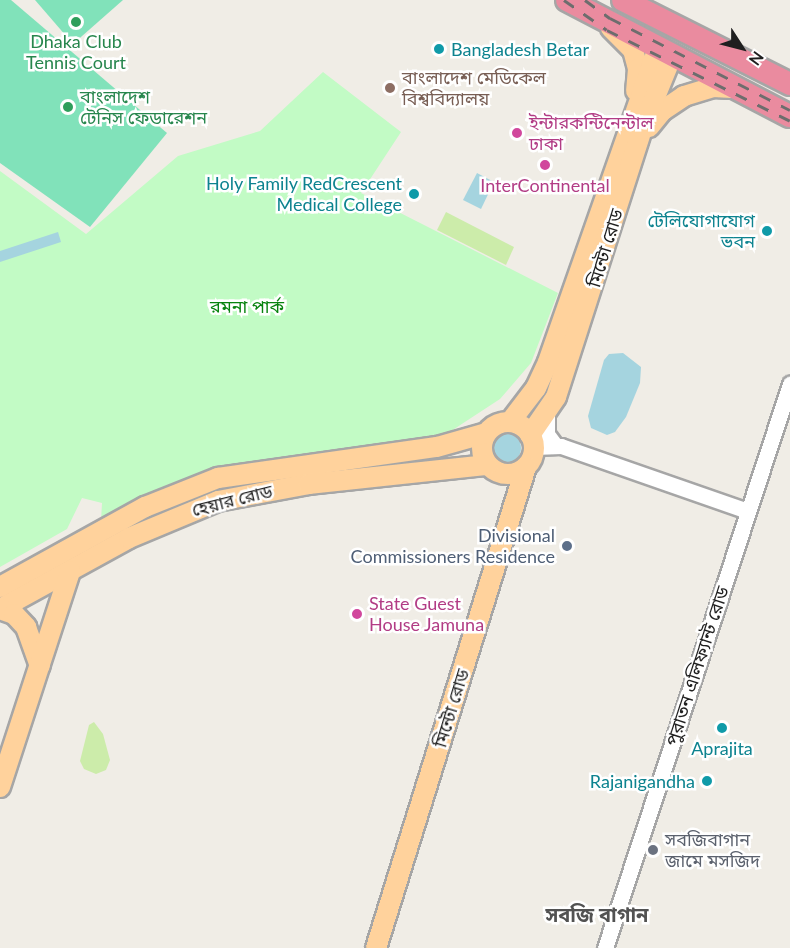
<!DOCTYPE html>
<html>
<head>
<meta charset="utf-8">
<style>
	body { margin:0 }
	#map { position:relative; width:790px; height:948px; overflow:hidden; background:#f0ede6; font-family:Lato,"Noto Sans Bengali",sans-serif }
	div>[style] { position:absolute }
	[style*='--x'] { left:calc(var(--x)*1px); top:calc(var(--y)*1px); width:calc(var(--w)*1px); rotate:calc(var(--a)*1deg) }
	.grass>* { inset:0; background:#ccecaa }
	.park>* { inset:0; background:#c2fbc5 }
	.pitch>* { inset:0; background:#81e2ba }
	.water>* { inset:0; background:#a5d4df }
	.round { border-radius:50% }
	.roads { filter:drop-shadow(2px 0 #a6a6a6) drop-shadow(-2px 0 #a6a6a6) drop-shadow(0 2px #a6a6a6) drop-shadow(0 -2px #a6a6a6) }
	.minor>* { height:15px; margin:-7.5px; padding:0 7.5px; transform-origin:7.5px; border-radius:7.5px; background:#fff }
	.major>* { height:20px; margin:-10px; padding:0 10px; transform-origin:10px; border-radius:10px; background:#ffd29c }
	.major>.ring { margin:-10px; padding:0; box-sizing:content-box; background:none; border:20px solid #ffd29c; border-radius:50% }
	.highway>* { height:22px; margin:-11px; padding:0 11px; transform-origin:11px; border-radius:11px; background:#ea8b9f }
	.rail>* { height:3px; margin-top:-1.5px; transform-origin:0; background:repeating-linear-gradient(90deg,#6d6d6d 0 12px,transparent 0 24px) }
	.dots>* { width:16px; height:16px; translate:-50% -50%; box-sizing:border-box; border:3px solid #fff; border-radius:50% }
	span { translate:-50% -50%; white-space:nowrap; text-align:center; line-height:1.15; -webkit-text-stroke:5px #fff; paint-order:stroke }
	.leisure-label { font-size:18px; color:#27864d }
	.left { translate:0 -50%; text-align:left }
	.culture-label { font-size:18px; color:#0d838f }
	.right { translate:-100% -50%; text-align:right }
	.education-label { font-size:18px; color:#785e54 }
	.hotel-label { font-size:18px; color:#b23c85 }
	.street-label { font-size:18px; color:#1f1f1f }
	.park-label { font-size:18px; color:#08830f }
	.service-label { font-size:18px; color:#4e5e75 }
	.worship-label { font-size:18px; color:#5b616d }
	.neighbourhood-label { font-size:20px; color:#525252; font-weight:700 }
	.north { position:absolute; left:712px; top:18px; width:60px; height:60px; -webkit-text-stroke:4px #fff; paint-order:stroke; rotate:126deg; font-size:16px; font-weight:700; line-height:24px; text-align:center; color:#1f1f1f }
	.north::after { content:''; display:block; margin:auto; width:21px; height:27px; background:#1f1f1f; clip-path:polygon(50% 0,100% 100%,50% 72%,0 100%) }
</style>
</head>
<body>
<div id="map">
	<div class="grass">
		<div style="clip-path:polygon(446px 212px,514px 247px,506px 265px,437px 230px)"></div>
		<div style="clip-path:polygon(94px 722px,103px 734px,110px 760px,106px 770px,96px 774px,84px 769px,80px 761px,89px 725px)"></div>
	</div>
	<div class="park">
		<div style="clip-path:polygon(323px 72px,401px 132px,361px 193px,558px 293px,531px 363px,500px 399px,445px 435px,331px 455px,101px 521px,102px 503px,82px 498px,67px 529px,0 567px,0 171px,86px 234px,178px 156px,260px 131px)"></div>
	</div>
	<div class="pitch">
		<div style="clip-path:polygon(0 0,11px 0,167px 133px,90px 227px,0 163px)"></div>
		<div style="clip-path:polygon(35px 0,123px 0,73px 44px)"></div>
	</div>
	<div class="water">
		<div style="clip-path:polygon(477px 173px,494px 182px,481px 209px,463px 200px)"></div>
		<div style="clip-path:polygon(58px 232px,61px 242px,0 262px,0 251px)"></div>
		<div style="clip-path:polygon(623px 353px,641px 367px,640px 383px,626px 417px,615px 432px,607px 435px,591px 428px,588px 416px,604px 360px,609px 354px)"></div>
		<div class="round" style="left:489px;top:432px;width:32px;height:32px"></div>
	</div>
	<div class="roads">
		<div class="minor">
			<div style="--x:547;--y:414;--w:20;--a:90"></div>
			<div style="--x:547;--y:434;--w:15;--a:53"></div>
			<div style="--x:534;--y:447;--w:27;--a:-2"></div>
			<div style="--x:561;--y:446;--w:198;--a:19.2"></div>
			<div style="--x:605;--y:948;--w:594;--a:-71.84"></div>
		</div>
		<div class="major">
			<div style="--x:611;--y:28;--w:31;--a:45"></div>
			<div style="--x:633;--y:50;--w:20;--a:75"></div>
			<div style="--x:638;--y:69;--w:22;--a:95"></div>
			<div style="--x:649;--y:127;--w:21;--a:-51"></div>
			<div style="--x:662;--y:111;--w:27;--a:-34"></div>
			<div style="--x:684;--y:96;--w:30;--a:-17"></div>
			<div style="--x:713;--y:87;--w:19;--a:3"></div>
			<div class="ring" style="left:482px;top:422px;width:32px;height:32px"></div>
			<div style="--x:510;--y:422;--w:43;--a:-52.6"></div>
			<div style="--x:536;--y:388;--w:29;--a:-65"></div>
			<div style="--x:548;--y:362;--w:330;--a:-70.7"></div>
			<div style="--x:530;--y:435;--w:46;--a:-55.6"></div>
			<div style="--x:556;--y:397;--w:281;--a:-72.2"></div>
			<div style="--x:642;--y:129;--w:77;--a:-67.8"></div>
			<div style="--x:0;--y:587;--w:166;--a:-28.9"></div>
			<div style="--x:145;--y:507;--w:79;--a:-21.7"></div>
			<div style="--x:218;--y:478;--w:221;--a:-8.1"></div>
			<div style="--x:437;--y:447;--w:51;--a:-15.9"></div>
			<div style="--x:0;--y:609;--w:147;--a:-28.8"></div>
			<div style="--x:129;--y:538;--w:96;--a:-22.6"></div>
			<div style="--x:218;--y:501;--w:93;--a:-10.6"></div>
			<div style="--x:309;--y:484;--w:179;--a:-6.1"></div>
			<div style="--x:0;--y:609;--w:15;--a:20"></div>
			<div style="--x:14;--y:614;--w:18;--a:47"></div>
			<div style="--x:26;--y:627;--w:41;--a:70.3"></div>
			<div style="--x:0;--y:787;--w:227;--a:-72"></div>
			<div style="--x:376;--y:948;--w:504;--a:-72.68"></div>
		</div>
		<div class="highway">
			<div style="--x:567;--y:0;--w:251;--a:27.5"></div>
			<div style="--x:623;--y:0;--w:187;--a:26.7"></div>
		</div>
	</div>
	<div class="rail">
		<div style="--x:564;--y:0;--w:52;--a:34.9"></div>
		<div style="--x:607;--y:30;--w:204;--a:26.4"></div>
		<div style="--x:585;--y:0;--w:31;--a:36"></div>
		<div style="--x:610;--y:18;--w:202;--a:27.1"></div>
	</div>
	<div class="dots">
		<div style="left:76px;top:22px;background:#2e9e5b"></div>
		<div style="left:439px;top:49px;background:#0f9aa8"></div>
		<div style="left:390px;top:88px;background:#8d6e63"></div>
		<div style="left:68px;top:107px;background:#2e9e5b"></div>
		<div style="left:517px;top:133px;background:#d1479c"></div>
		<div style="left:545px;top:165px;background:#d1479c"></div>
		<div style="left:414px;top:194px;background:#0f9aa8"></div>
		<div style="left:767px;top:231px;background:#0f9aa8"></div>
		<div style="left:567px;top:546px;background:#5c6f8a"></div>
		<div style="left:357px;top:614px;background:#d1479c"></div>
		<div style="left:722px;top:728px;background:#0f9aa8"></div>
		<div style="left:707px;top:781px;background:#0f9aa8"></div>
		<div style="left:653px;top:850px;background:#6b7280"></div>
	</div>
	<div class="leisure-label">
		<span style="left:76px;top:52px">Dhaka Club<br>Tennis Court</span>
		<span class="left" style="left:80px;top:107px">বাংলাদেশ<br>টেনিস ফেডারেশন</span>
	</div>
	<div class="culture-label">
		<span class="left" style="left:451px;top:49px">Bangladesh Betar</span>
		<span class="right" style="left:402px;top:194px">Holy Family RedCrescent<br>Medical College</span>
		<span class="right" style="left:755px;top:231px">টেলিযোগাযোগ<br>ভবন</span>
		<span style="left:722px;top:748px">Aprajita</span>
		<span class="right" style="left:695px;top:781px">Rajanigandha</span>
	</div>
	<div class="education-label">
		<span class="left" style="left:402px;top:88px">বাংলাদেশ মেডিকেল<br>বিশ্ববিদ্যালয়</span>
	</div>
	<div class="hotel-label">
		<span class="left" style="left:529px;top:133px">ইন্টারকন্টিনেন্টাল<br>ঢাকা</span>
		<span style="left:545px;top:185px">InterContinental</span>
		<span class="left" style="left:369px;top:614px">State Guest<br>House Jamuna</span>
	</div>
	<div class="street-label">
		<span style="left:605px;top:248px;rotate:-73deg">মিন্টো রোড</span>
		<span style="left:232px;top:500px;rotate:-14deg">হেয়ার রোড</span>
		<span style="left:697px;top:666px;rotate:-72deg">পুরাতন এলিফ্যান্ট রোড</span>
		<span style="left:451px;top:708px;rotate:-73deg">মিন্টো রোড</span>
	</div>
	<div class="park-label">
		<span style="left:247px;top:306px">রমনা পার্ক</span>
	</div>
	<div class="service-label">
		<span class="right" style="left:555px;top:546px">Divisional<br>Commissioners Residence</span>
	</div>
	<div class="worship-label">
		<span class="left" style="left:665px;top:850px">সবজিবাগান<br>জামে মসজিদ</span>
	</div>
	<div class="neighbourhood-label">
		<span style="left:597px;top:914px">সবজি বাগান</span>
	</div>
	<div class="north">N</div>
</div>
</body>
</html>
